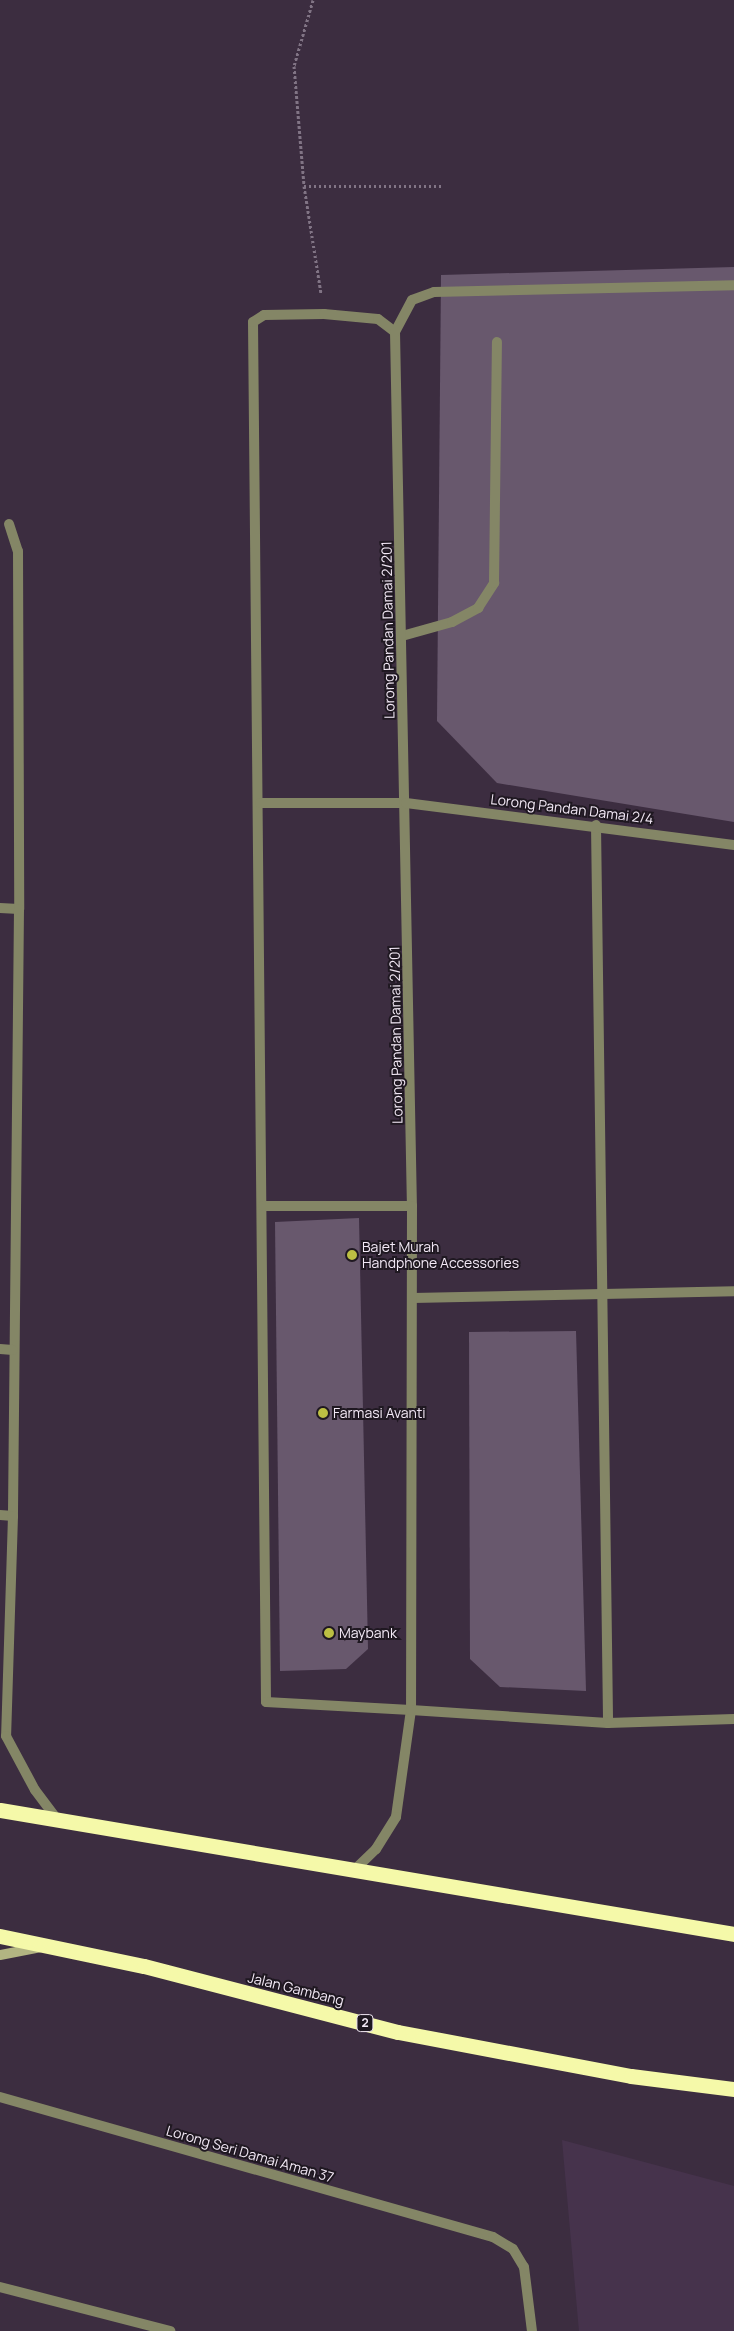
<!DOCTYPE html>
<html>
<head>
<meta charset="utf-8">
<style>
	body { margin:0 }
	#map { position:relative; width:734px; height:2331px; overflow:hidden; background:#3c2d40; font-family:Manrope,sans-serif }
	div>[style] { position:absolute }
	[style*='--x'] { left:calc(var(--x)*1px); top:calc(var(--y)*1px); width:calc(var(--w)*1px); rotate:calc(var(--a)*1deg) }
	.built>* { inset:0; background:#46334c }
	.building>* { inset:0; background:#68586d }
	.path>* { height:3px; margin-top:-1.5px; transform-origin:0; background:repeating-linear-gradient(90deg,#817485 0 2.5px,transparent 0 5px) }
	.lane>* { height:10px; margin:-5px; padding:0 5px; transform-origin:5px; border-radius:5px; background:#848666 }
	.street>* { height:10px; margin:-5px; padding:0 5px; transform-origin:5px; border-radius:5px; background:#848666 }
	.secondary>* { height:10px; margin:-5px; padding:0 5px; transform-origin:5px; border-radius:5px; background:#b2b482 }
	.highway>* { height:15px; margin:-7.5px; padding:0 7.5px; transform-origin:7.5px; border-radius:7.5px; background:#f5f9a9 }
	.dots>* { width:14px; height:14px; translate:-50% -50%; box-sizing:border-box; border:2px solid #1f1821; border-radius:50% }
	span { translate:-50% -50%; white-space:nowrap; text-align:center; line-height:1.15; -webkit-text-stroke:4px #1f1821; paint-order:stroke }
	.shield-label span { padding:1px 4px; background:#1f1821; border:1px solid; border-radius:4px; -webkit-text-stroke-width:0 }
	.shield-label { font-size:12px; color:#f3e9f6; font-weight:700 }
	.street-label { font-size:14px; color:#f3e9f6 }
	.poi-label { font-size:14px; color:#f3e9f6 }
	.left { translate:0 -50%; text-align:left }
</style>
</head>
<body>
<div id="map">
	<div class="built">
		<div style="clip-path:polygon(562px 2140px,734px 2186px,734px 2331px,579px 2331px)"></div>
	</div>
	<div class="building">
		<div style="clip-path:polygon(734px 267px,734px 822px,497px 783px,437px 721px,441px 275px)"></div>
		<div style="clip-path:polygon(359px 1218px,368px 1649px,346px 1669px,280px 1671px,275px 1222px)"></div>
		<div style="clip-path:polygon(576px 1331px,586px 1691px,500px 1687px,470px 1659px,469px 1332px)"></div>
	</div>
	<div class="path">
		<div style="--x:313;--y:0;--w:69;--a:106.1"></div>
		<div style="--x:294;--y:66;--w:120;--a:85.2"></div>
		<div style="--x:304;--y:186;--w:108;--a:81"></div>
		<div style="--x:304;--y:186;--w:138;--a:0"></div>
	</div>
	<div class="lane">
		<div style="--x:253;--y:322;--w:1380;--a:89.46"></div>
		<div style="--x:266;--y:1702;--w:145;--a:3.2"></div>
		<div style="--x:402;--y:636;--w:52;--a:-15.6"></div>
		<div style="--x:452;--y:622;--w:30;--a:-28"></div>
		<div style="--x:478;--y:608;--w:30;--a:-57"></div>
		<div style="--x:494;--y:583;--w:241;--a:-89.3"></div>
		<div style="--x:260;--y:803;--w:146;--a:0"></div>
		<div style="--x:596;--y:825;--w:898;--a:89.23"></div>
		<div style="--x:0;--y:908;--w:19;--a:3"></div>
		<div style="--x:263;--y:1206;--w:149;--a:0"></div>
		<div style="--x:413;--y:1298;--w:321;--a:-1.2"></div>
		<div style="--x:0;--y:1515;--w:13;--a:4"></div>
		<div style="--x:0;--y:2287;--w:176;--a:14.5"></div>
	</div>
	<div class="street">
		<div style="--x:253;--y:322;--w:13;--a:-32"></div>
		<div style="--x:264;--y:315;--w:60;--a:-1"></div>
		<div style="--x:324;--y:314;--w:54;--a:5.3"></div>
		<div style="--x:378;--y:319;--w:21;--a:37"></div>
		<div style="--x:395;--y:332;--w:874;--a:88.89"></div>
		<div style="--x:412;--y:1206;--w:504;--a:90.11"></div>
		<div style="--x:411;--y:1710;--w:108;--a:98"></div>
		<div style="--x:396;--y:1817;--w:38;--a:122"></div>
		<div style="--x:376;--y:1849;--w:30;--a:136"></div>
		<div style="--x:395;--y:332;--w:36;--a:-62"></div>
		<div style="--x:412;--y:300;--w:23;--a:-20"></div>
		<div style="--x:434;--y:292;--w:300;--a:-1.3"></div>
		<div style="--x:9;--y:524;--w:28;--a:72"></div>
		<div style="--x:18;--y:551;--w:358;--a:89.8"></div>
		<div style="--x:19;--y:909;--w:607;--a:90.57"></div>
		<div style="--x:13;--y:1516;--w:220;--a:91.8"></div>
		<div style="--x:6;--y:1736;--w:61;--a:61.8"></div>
		<div style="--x:35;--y:1790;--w:35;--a:53"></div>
		<div style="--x:406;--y:803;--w:331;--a:7.3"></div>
		<div style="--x:0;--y:1349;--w:13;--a:4"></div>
		<div style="--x:411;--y:1710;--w:197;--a:3.8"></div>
		<div style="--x:608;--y:1723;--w:126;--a:-1.8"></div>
		<div style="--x:0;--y:2097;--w:512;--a:15.85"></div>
		<div style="--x:493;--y:2237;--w:23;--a:31"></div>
		<div style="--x:513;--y:2249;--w:21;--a:59"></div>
		<div style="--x:524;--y:2267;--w:64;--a:82.9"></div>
	</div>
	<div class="secondary">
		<div style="--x:0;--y:1955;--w:43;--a:-10.8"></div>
	</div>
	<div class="highway">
		<div style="--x:0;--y:1810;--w:744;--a:9.59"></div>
		<div style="--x:0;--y:1936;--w:147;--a:11.8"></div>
		<div style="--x:144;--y:1966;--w:262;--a:14.6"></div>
		<div style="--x:398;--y:2032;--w:237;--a:10.7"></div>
		<div style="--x:631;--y:2076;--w:104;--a:7.2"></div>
	</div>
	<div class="dots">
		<div style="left:352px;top:1255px;background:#bcbf43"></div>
		<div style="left:323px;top:1413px;background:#bcbf43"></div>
		<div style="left:329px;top:1633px;background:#bcbf43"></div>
	</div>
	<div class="shield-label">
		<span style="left:365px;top:2023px">2</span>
	</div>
	<div class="street-label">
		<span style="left:388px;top:630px;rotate:-91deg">Lorong Pandan Damai 2/201</span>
		<span style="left:572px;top:809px;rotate:7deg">Lorong Pandan Damai 2/4</span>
		<span style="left:396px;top:1035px;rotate:-91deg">Lorong Pandan Damai 2/201</span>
		<span style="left:296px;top:1989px;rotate:14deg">Jalan Gambang</span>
		<span style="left:250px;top:2154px;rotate:16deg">Lorong Seri Damai Aman 37</span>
	</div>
	<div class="poi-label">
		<span class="left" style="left:362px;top:1255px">Bajet Murah<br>Handphone Accessories</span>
		<span class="left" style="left:333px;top:1413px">Farmasi Avanti</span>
		<span class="left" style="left:339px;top:1633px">Maybank</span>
	</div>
</div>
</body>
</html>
